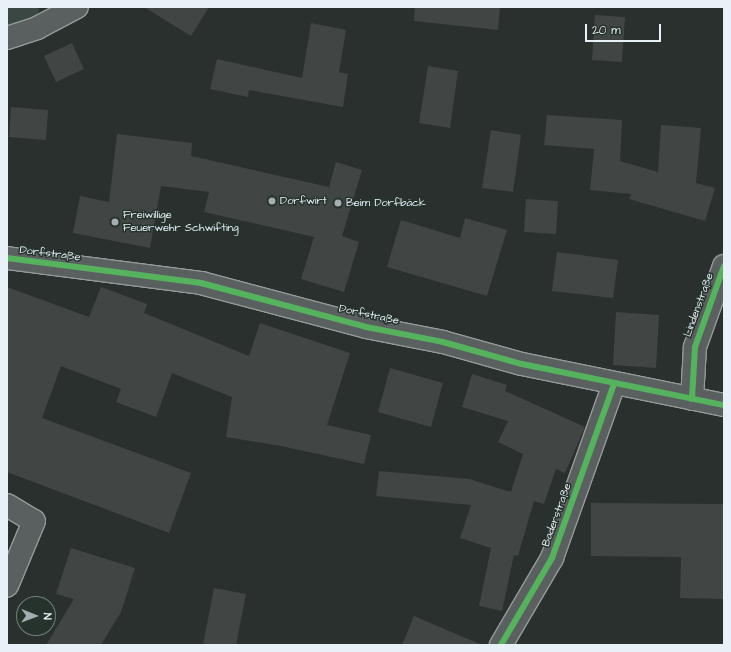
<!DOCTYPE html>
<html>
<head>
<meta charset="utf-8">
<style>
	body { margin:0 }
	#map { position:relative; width:731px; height:652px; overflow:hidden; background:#29302d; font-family:"Architects Daughter",sans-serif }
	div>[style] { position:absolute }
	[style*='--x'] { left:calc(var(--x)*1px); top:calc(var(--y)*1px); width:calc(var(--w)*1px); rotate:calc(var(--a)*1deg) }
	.green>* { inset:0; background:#3b4743 }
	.building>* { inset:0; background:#414644 }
	.roads { filter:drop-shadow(1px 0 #959a9a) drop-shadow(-1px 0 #959a9a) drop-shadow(0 1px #959a9a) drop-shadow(0 -1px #959a9a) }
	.minor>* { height:22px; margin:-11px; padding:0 11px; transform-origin:11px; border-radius:11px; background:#5a6060 }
	.cycleway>* { height:6px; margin:-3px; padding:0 3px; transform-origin:3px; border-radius:3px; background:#56b35d }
	.dots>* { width:11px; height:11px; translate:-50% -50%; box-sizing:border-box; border:2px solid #26332d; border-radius:50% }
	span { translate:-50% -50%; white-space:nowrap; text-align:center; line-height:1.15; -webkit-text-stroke:3px #26332d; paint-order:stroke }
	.poi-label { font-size:11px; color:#e8f1f8 }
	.left { translate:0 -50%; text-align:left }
	.street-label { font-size:11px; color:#e8f1f8 }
	.frame { position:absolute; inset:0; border:8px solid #e8f1f8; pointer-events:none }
	.north { position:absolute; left:16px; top:596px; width:40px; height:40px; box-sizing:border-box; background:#26332d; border:1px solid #747f7e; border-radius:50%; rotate:91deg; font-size:11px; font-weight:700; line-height:16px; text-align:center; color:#e8f1f8 }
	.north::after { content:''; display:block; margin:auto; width:14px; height:18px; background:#a5adb1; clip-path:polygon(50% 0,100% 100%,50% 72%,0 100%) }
	.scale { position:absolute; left:585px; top:24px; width:76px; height:18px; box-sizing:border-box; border:2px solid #e8f1f8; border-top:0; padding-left:5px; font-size:12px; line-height:14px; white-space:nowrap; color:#e8f1f8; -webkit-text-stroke:3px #26332d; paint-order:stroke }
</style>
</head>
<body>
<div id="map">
	<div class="green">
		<div style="clip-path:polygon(7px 7px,39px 7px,37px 28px,7px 38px)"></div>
	</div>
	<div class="building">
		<div style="clip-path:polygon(144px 7px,209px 7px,191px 36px)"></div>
		<div style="clip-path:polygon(415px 7px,500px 7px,498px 30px,414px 21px)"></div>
		<div style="clip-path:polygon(595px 15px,625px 17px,622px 62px,592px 60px)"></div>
		<div style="clip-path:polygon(311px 23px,346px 30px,339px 72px,348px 74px,343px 107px,249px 90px,248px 97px,210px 89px,217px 59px,302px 78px)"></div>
		<div style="clip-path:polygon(72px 43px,84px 69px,56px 82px,44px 56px)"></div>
		<div style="clip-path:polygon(428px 66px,458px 71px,450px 128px,419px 123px)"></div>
		<div style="clip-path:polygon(11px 107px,48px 110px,46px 140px,9px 137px)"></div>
		<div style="clip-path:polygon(547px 115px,622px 120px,620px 161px,658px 172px,661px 125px,701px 128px,696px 183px,715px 188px,705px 221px,629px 199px,631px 194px,590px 190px,594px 149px,544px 145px)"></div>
		<div style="clip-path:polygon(491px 130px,521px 135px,513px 192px,482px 188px)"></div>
		<div style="clip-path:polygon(117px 134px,192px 143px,191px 156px,329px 187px,336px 162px,362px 170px,342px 236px,359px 242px,344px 292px,301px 279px,314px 237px,204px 212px,209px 192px,161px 186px,150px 248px,73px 233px,80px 196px,109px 202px)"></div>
		<div style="clip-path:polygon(526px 199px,558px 201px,556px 234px,524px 232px)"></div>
		<div style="clip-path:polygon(465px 218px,507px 230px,487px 296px,387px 267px,401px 220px,460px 238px)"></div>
		<div style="clip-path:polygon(557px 252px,618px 260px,613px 298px,552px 291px)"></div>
		<div style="clip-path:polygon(7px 287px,89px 317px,101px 287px,147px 304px,144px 313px,249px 356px,260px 323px,350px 353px,327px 425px,371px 435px,364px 464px,281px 446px,226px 437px,232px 397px,172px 373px,156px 417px,116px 402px,121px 389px,61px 366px,42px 418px,191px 473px,169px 533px,7px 472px)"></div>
		<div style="clip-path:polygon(616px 312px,659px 315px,656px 368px,613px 365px)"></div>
		<div style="clip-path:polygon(390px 368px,443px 383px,431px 427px,378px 412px)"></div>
		<div style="clip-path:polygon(472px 374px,507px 385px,505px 391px,585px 427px,565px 473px,556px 469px,544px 504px,534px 501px,518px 556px,514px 555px,502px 611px,479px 606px,491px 548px,460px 538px,471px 505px,376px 496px,379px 471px,469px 479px,511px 492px,523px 454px,498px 442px,508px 421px,462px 407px)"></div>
		<div style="clip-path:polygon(591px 503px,724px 504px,724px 599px,680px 598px,681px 557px,591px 556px)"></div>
		<div style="clip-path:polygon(71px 548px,135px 568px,121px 612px,101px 645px,46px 645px,74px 599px,56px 594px)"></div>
		<div style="clip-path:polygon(214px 588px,246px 594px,236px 645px,203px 645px)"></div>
		<div style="clip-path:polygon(414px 616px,482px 645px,402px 645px)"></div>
	</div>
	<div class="roads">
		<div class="minor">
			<div style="--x:7;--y:38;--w:32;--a:-18"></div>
			<div style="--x:37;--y:28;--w:45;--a:-27.7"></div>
			<div style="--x:7;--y:258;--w:196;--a:7.3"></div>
			<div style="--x:201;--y:283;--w:171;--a:14.9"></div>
			<div style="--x:366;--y:327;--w:78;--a:11"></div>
			<div style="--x:443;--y:342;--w:82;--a:15.6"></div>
			<div style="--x:522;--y:364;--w:206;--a:11.5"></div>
			<div style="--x:692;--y:399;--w:52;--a:-86.7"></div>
			<div style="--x:695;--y:347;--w:86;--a:-70.3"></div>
			<div style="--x:7;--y:505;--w:31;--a:31"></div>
			<div style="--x:34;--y:521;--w:70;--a:112.6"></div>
			<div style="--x:501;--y:645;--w:101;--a:-59.6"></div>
			<div style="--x:552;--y:558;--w:185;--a:-70.4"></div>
		</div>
	</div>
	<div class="cycleway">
		<div style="--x:7;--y:258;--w:196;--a:7.3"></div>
		<div style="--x:201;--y:283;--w:171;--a:14.9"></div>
		<div style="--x:366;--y:327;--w:78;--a:11"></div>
		<div style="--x:443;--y:342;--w:82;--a:15.6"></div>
		<div style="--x:522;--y:364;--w:206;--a:11.5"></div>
		<div style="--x:692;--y:399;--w:52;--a:-86.7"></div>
		<div style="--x:695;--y:347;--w:86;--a:-70.3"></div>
		<div style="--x:501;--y:645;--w:101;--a:-59.6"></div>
		<div style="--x:552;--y:558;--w:185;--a:-70.4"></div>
	</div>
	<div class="dots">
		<div style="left:272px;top:201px;background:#a5adb1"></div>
		<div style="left:338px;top:203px;background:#a5adb1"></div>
		<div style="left:115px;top:222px;background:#a5adb1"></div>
	</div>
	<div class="poi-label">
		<span class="left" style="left:280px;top:201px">Dorfwirt</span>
		<span class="left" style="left:346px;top:203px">Beim Dorfbäck</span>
		<span class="left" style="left:123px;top:222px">Freiwillige<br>Feuerwehr Schwifting</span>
	</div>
	<div class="street-label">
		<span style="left:50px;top:254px;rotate:7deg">Dorfstraße</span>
		<span style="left:699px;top:305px;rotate:-70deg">Lindenstraße</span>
		<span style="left:369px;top:315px;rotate:12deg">Dorfstraße</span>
		<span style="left:557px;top:515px;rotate:-70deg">Baderstraße</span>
	</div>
	<div class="frame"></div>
	<div class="north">N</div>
	<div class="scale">20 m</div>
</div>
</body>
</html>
